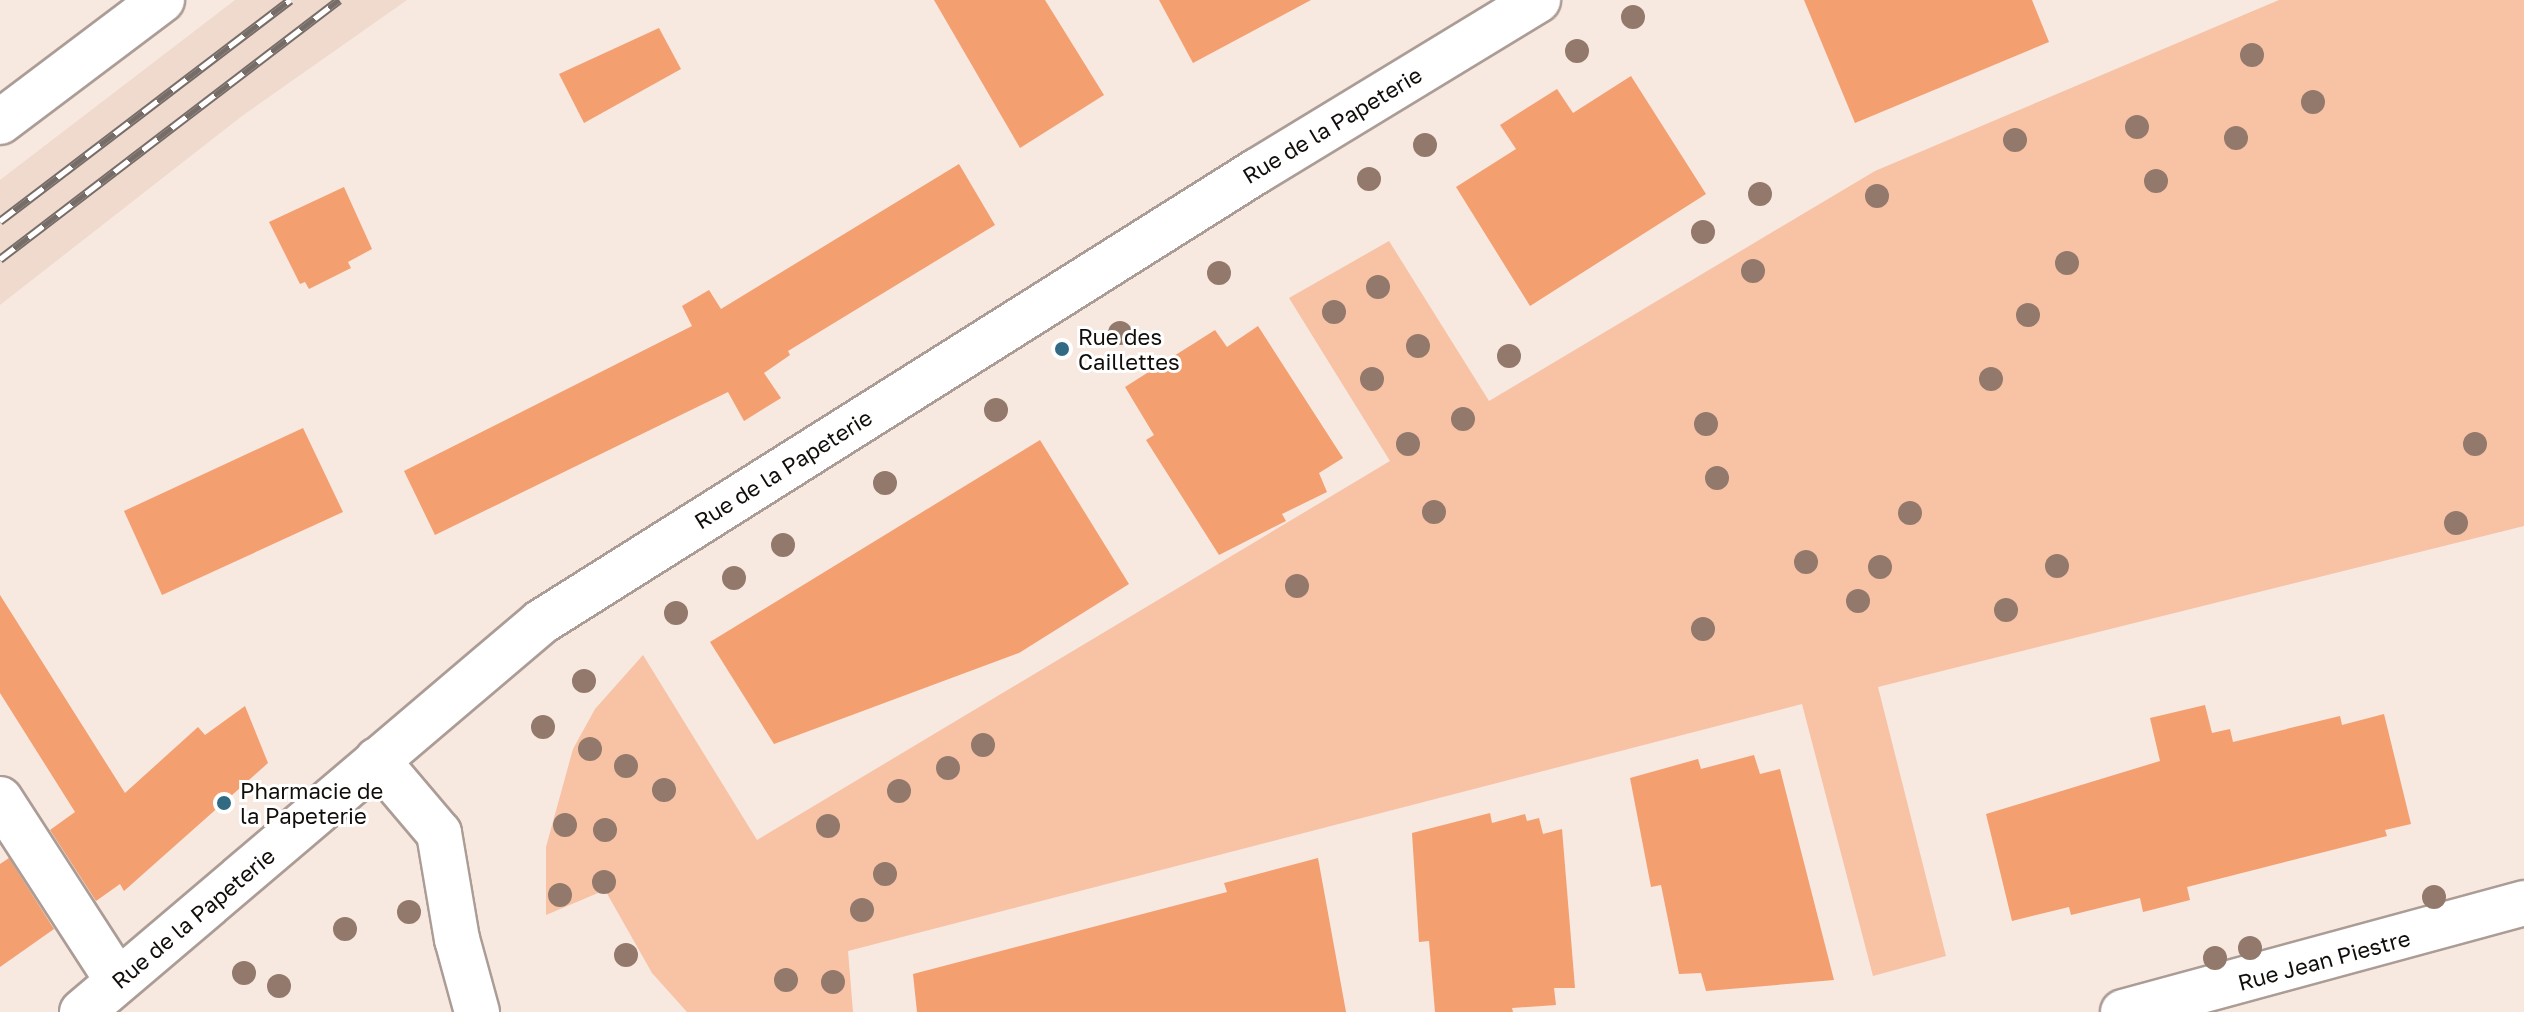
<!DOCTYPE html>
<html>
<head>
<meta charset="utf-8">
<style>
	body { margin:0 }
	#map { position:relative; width:2524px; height:1012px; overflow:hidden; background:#f7e8e0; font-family:"Golos Text",sans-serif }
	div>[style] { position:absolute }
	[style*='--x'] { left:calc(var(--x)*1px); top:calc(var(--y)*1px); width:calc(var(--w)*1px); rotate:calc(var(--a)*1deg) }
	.built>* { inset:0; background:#f0dace }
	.green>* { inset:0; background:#f8c2a5 }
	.building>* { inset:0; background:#f39f70 }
	.roads { filter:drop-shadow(2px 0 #ab9d96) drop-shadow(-2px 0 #ab9d96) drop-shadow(0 2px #ab9d96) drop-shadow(0 -2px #ab9d96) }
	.minor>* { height:44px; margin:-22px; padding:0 22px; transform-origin:22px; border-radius:22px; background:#fff }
	.rail>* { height:9px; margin-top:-4.5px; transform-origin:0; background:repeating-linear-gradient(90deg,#fff 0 18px,#766d68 0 36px); box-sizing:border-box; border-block:2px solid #766d68 }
	.trees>* { width:24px; height:24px; margin:-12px; border-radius:50%; background:#92796b }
	.dots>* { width:22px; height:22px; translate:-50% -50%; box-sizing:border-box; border:4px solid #fff; border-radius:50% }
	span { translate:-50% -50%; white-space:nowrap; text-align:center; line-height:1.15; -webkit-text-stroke:6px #fff; paint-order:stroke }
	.street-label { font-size:22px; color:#110d0a }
	.poi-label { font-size:22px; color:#110d0a }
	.left { translate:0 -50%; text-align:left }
</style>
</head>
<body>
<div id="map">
	<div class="built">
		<div style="clip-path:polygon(235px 0,407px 0,242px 116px,0 305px,0 180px)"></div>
	</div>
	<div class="green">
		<div style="clip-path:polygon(2279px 0,2524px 0,2524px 526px,1878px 687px,1946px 956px,1873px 976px,1802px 704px,848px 951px,853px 1012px,687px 1012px,652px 973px,605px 890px,546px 915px,546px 847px,573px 749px,595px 709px,643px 655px,757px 840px,1390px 461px,1289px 298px,1389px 241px,1489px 401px,1875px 171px)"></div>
	</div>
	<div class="building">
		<div style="clip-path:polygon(934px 0,1045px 0,1104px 95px,1020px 148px)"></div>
		<div style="clip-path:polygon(1159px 0,1311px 0,1193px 63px)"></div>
		<div style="clip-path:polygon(1804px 0,2032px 0,2049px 42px,1855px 123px)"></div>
		<div style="clip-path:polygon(659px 28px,681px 69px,584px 123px,559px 74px)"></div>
		<div style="clip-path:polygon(1631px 76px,1706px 194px,1530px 306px,1456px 187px,1516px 149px,1500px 125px,1557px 89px,1573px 113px)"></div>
		<div style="clip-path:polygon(959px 164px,995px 225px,788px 351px,790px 355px,764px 373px,781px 398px,744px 421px,728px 392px,435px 535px,404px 471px,692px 326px,682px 306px,709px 290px,721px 309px)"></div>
		<div style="clip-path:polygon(344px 187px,372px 249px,348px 262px,351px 268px,309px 289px,305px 282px,300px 284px,269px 222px)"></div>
		<div style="clip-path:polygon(1258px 326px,1343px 458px,1319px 473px,1327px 492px,1282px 514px,1286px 521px,1219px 555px,1146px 440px,1154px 435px,1125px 387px,1215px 330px,1227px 347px)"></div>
		<div style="clip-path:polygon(303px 428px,343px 512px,162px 595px,124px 511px)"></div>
		<div style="clip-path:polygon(1040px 440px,1129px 584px,1019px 653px,774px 744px,710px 642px)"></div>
		<div style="clip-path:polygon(0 595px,125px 793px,198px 727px,205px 735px,245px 706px,268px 763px,124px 891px,120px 884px,96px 901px,50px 830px,75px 812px,0 693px)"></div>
		<div style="clip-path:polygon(2205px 705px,2212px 733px,2230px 729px,2233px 742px,2340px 716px,2342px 725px,2384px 714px,2411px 824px,2385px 830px,2387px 836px,2187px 887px,2190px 900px,2143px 912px,2140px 898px,2071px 915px,2069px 907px,2012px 921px,1986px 814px,2160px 761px,2150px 718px)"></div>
		<div style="clip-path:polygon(1754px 755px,1760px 774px,1780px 769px,1834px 980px,1706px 991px,1701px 973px,1679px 974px,1661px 885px,1651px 887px,1630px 778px,1698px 759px,1701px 769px)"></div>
		<div style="clip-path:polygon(1490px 813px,1492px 823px,1525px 814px,1527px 821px,1539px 818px,1543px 834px,1562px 829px,1575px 988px,1554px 988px,1556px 1005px,1512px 1008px,1513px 1012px,1435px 1012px,1429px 941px,1419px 942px,1412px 833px)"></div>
		<div style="clip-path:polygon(9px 858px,54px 929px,0 967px,0 864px)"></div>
		<div style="clip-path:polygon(1318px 858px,1346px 1012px,917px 1012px,913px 974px,1227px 892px,1224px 883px)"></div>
	</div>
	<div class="roads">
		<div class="minor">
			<div style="--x:0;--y:122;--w:203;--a:-37"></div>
			<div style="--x:377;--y:760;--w:96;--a:49.7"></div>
			<div style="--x:439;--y:833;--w:108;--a:80.4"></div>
			<div style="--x:457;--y:939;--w:76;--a:74.7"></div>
			<div style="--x:0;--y:799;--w:216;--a:57.1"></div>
			<div style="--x:82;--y:1012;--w:602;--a:-40.35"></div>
			<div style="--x:541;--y:622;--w:846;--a:-32.21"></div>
			<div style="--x:1257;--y:171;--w:329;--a:-31.3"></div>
			<div style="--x:2123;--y:1012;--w:416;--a:-15.2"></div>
		</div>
	</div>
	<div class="rail">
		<div style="--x:0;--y:221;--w:365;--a:-37.3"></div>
		<div style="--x:0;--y:259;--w:427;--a:-37.4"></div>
	</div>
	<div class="trees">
		<div style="left:1633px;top:17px"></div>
		<div style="left:1577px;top:51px"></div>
		<div style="left:2252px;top:55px"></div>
		<div style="left:2313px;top:102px"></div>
		<div style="left:2137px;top:127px"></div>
		<div style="left:2236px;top:138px"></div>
		<div style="left:2015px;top:140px"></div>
		<div style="left:1425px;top:145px"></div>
		<div style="left:1369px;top:179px"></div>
		<div style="left:2156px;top:181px"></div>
		<div style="left:1760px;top:194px"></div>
		<div style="left:1877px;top:196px"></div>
		<div style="left:1703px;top:232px"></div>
		<div style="left:2067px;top:263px"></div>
		<div style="left:1753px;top:271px"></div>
		<div style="left:1219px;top:273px"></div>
		<div style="left:1378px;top:287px"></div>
		<div style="left:1334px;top:312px"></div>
		<div style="left:2028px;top:315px"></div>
		<div style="left:1120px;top:333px"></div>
		<div style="left:1418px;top:346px"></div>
		<div style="left:1509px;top:356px"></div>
		<div style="left:1372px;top:379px"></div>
		<div style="left:1991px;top:379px"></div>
		<div style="left:996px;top:410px"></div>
		<div style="left:1463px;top:419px"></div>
		<div style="left:1706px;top:424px"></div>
		<div style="left:1408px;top:444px"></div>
		<div style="left:2475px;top:444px"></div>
		<div style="left:1717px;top:478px"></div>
		<div style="left:885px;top:483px"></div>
		<div style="left:1434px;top:512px"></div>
		<div style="left:1910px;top:513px"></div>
		<div style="left:2456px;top:523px"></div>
		<div style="left:783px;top:545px"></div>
		<div style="left:1806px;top:562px"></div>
		<div style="left:2057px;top:566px"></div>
		<div style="left:1880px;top:567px"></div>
		<div style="left:734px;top:578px"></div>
		<div style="left:1297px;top:586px"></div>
		<div style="left:1858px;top:601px"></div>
		<div style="left:2006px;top:610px"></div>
		<div style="left:676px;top:613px"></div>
		<div style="left:1703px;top:629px"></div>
		<div style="left:584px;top:681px"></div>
		<div style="left:543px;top:727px"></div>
		<div style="left:983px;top:745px"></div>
		<div style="left:590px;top:749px"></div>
		<div style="left:626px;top:766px"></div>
		<div style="left:948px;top:768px"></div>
		<div style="left:664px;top:790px"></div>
		<div style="left:899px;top:791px"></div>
		<div style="left:565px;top:825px"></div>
		<div style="left:828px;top:826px"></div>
		<div style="left:605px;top:830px"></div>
		<div style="left:885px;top:874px"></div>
		<div style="left:604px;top:882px"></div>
		<div style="left:560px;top:895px"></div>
		<div style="left:2434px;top:897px"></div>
		<div style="left:862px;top:910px"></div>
		<div style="left:409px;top:912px"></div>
		<div style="left:345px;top:929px"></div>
		<div style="left:2250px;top:948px"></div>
		<div style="left:626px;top:955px"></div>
		<div style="left:2215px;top:958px"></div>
		<div style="left:244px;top:973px"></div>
		<div style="left:786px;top:980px"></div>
		<div style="left:833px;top:982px"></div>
		<div style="left:279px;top:986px"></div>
	</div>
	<div class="dots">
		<div style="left:1062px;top:349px;background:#316a83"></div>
		<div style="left:224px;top:803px;background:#316a83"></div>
	</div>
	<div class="street-label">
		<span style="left:1332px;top:125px;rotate:-31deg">Rue de la Papeterie</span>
		<span style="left:783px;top:469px;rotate:-32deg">Rue de la Papeterie</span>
		<span style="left:193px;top:918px;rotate:-40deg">Rue de la Papeterie</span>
		<span style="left:2324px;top:960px;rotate:-15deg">Rue Jean Piestre</span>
	</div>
	<div class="poi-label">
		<span class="left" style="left:1078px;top:349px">Rue des<br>Caillettes</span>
		<span class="left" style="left:240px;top:803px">Pharmacie de<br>la Papeterie</span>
	</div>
</div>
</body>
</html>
